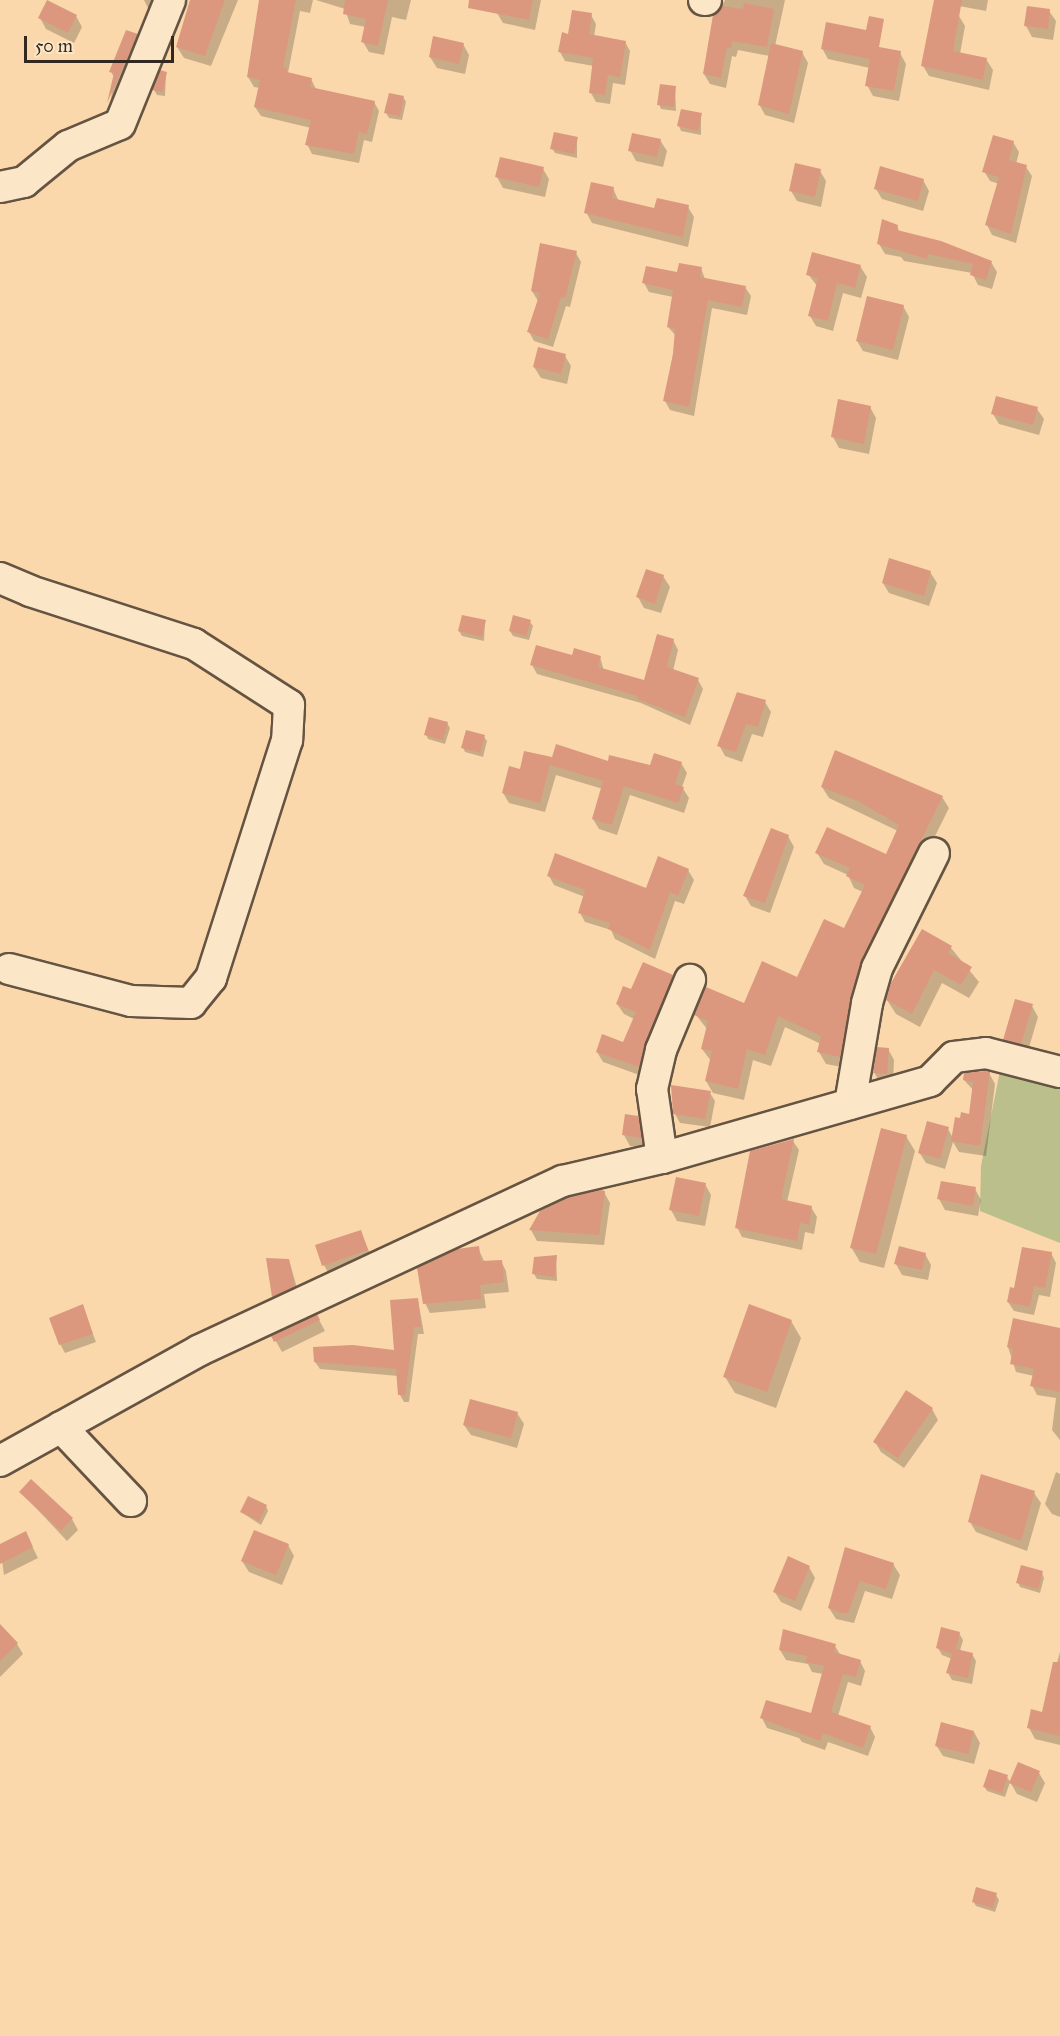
<!DOCTYPE html>
<html>
<head>
<meta charset="utf-8">
<style>
	body { margin:0 }
	#map { position:relative; width:1060px; height:2036px; overflow:hidden; background:#fad8ab; font-family:"IM FELL Great Primer",serif }
	div>[style] { position:absolute }
	[style*='--x'] { left:calc(var(--x)*1px); top:calc(var(--y)*1px); width:calc(var(--w)*1px); rotate:calc(var(--a)*1deg) }
	.green>* { inset:0; background:#babf8c }
	.shadow>* { inset:0; background:#0003 }
	.building>* { inset:0; background:#db987f }
	.roads { filter:drop-shadow(2px 0 #655442) drop-shadow(-2px 0 #655442) drop-shadow(0 2px #655442) drop-shadow(0 -2px #655442) }
	.minor>* { height:30px; margin:-15px; padding:0 15px; transform-origin:15px; border-radius:15px; background:#fce6c8 }
	span { translate:-50% -50%; white-space:nowrap; text-align:center; line-height:1.15; -webkit-text-stroke:4.5px #fce6c8; paint-order:stroke }
	.scale { position:absolute; left:24px; top:36px; width:150px; height:27px; box-sizing:border-box; border:3px solid #33281f; border-top:0; padding-left:8px; font-size:18px; line-height:21px; white-space:nowrap; color:#33281f; -webkit-text-stroke:4px #fce6c8; paint-order:stroke }
</style>
</head>
<body>
<div id="map">
	<div class="green">
		<div style="clip-path:polygon(1001px 1066px,1060px 1082px,1060px 1243px,980px 1211px,981px 1166px)"></div>
	</div>
	<div class="shadow">
		<div style="clip-path:polygon(144px 0,163px 0,157px 12px,149px 10px)"></div>
		<div style="clip-path:polygon(192px 0,238px 0,211px 66px,184px 58px,177px 47px)"></div>
		<div style="clip-path:polygon(276px 0,313px 0,310px 13px,300px 11px,288px 73px,311px 79px,316px 89px,374px 102px,379px 111px,372px 142px,364px 140px,359px 163px,312px 154px,307px 144px,311px 128px,261px 116px,255px 107px,260px 88px,254px 87px,248px 77px)"></div>
		<div style="clip-path:polygon(316px 0,411px 0,406px 20px,392px 17px,384px 55px,369px 52px,363px 42px,366px 27px,350px 24px,345px 9px)"></div>
		<div style="clip-path:polygon(499px 0,541px 0,535px 30px,503px 23px,497px 13px)"></div>
		<div style="clip-path:polygon(725px 0,785px 0,775px 46px,802px 52px,808px 63px,794px 123px,765px 115px,759px 104px,770px 56px,738px 50px,736px 57px,732px 56px,726px 88px,710px 84px,704px 74px,715px 16px)"></div>
		<div style="clip-path:polygon(955px 0,988px 0,986px 11px,959px 6px)"></div>
		<div style="clip-path:polygon(1049px 11px,1056px 21px,1053px 40px,1032px 37px,1026px 26px)"></div>
		<div style="clip-path:polygon(591px 15px,596px 24px,594px 37px,625px 42px,630px 51px,625px 85px,613px 83px,610px 104px,596px 102px,591px 93px,594px 66px,565px 61px,560px 52px,570px 35px)"></div>
		<div style="clip-path:polygon(76px 16px,82px 27px,74px 43px,46px 29px,40px 18px)"></div>
		<div style="clip-path:polygon(959px 16px,965px 26px,960px 54px,986px 59px,993px 70px,989px 90px,929px 76px,923px 66px)"></div>
		<div style="clip-path:polygon(136px 36px,139px 41px,110px 106px,114px 77px,111px 72px)"></div>
		<div style="clip-path:polygon(463px 44px,469px 55px,465px 74px,437px 68px,430px 57px)"></div>
		<div style="clip-path:polygon(879px 44px,879px 62px,900px 53px,906px 64px,899px 101px,873px 96px,867px 85px,870px 68px,828px 59px,822px 48px)"></div>
		<div style="clip-path:polygon(166px 73px,165px 96px,157px 95px,154px 90px)"></div>
		<div style="clip-path:polygon(675px 87px,676px 111px,661px 109px,659px 104px)"></div>
		<div style="clip-path:polygon(404px 98px,406px 102px,402px 120px,389px 118px,386px 113px)"></div>
		<div style="clip-path:polygon(701px 114px,701px 135px,681px 131px,679px 126px)"></div>
		<div style="clip-path:polygon(577px 138px,577px 158px,555px 153px,552px 148px)"></div>
		<div style="clip-path:polygon(660px 140px,667px 151px,663px 167px,636px 161px,630px 150px)"></div>
		<div style="clip-path:polygon(1013px 142px,1019px 152px,1016px 164px,1026px 167px,1032px 176px,1016px 243px,992px 235px,987px 225px,999px 184px,990px 181px,984px 171px)"></div>
		<div style="clip-path:polygon(543px 169px,549px 179px,545px 197px,503px 188px,497px 177px)"></div>
		<div style="clip-path:polygon(820px 171px,826px 181px,821px 207px,797px 201px,791px 191px)"></div>
		<div style="clip-path:polygon(923px 180px,929px 191px,923px 211px,882px 199px,876px 189px)"></div>
		<div style="clip-path:polygon(613px 188px,619px 202px,656px 210px,688px 207px,694px 217px,688px 247px,592px 223px,586px 212px)"></div>
		<div style="clip-path:polygon(897px 226px,900px 233px,991px 262px,997px 272px,992px 289px,978px 285px,972px 273px,904px 261px,901px 257px,885px 254px,879px 244px)"></div>
		<div style="clip-path:polygon(576px 253px,581px 262px,570px 307px,566px 306px,553px 347px,534px 341px,529px 332px,538px 301px,532px 291px)"></div>
		<div style="clip-path:polygon(860px 266px,867px 277px,861px 298px,843px 293px,833px 331px,816px 326px,810px 316px,817px 286px,808px 274px)"></div>
		<div style="clip-path:polygon(701px 268px,705px 279px,745px 287px,751px 296px,747px 315px,712px 308px,694px 416px,670px 410px,665px 401px,676px 336px,668px 327px,673px 297px,649px 292px,644px 283px)"></div>
		<div style="clip-path:polygon(903px 306px,909px 317px,898px 360px,863px 351px,857px 341px)"></div>
		<div style="clip-path:polygon(565px 356px,571px 366px,567px 384px,541px 378px,534px 367px)"></div>
		<div style="clip-path:polygon(870px 407px,876px 418px,869px 454px,839px 448px,833px 437px)"></div>
		<div style="clip-path:polygon(1037px 409px,1044px 419px,1039px 435px,999px 424px,993px 414px)"></div>
		<div style="clip-path:polygon(930px 572px,937px 583px,929px 606px,889px 593px,883px 583px)"></div>
		<div style="clip-path:polygon(663px 576px,670px 587px,661px 613px,644px 608px,638px 597px)"></div>
		<div style="clip-path:polygon(485px 622px,484px 641px,462px 636px,459px 631px)"></div>
		<div style="clip-path:polygon(530px 622px,533px 626px,529px 640px,513px 636px,510px 631px)"></div>
		<div style="clip-path:polygon(673px 640px,678px 650px,673px 671px,698px 680px,703px 689px,690px 725px,641px 703px,537px 674px,532px 665px,600px 657px,604px 671px,645px 682px)"></div>
		<div style="clip-path:polygon(765px 702px,771px 712px,763px 737px,752px 734px,742px 762px,725px 756px,719px 745px)"></div>
		<div style="clip-path:polygon(447px 723px,450px 728px,445px 744px,428px 739px,426px 734px)"></div>
		<div style="clip-path:polygon(484px 737px,487px 741px,483px 757px,465px 752px,463px 747px)"></div>
		<div style="clip-path:polygon(551px 758px,651px 767px,681px 763px,687px 773px,682px 787px,689px 798px,684px 813px,630px 795px,617px 835px,599px 829px,593px 819px,603px 789px,556px 775px,545px 812px,509px 803px,503px 793px,522px 771px)"></div>
		<div style="clip-path:polygon(822px 787px,942px 797px,949px 808px,867px 973px,847px 1068px,826px 1064px,819px 1052px,821px 1044px,785px 1027px,771px 1066px,753px 1060px,744px 1100px,713px 1093px,706px 1081px,711px 1061px,702px 1049px,707px 1029px,696px 1015px,744px 1005px,797px 979px,845px 930px,863px 892px,854px 888px,848px 875px,824px 864px,817px 853px,887px 856px,898px 831px,829px 798px)"></div>
		<div style="clip-path:polygon(788px 836px,794px 847px,770px 913px,751px 906px,745px 896px)"></div>
		<div style="clip-path:polygon(688px 870px,694px 880px,684px 904px,675px 901px,655px 959px,615px 939px,611px 930px,585px 922px,580px 913px,585px 897px,554px 885px,549px 876px,646px 890px)"></div>
		<div style="clip-path:polygon(922px 931px,951px 948px,979px 982px,969px 998px,942px 983px,920px 1027px,896px 1014px,887px 1000px)"></div>
		<div style="clip-path:polygon(672px 976px,678px 987px,645px 1077px,603px 1062px,597px 1052px,624px 1044px,634px 1019px,624px 1014px,617px 1004px,632px 991px)"></div>
		<div style="clip-path:polygon(1032px 1006px,1038px 1017px,1027px 1054px,1011px 1050px,1005px 1039px)"></div>
		<div style="clip-path:polygon(888px 1049px,894px 1060px,893px 1084px,880px 1083px,874px 1072px)"></div>
		<div style="clip-path:polygon(989px 1073px,995px 1084px,986px 1156px,959px 1152px,953px 1142px,945px 1169px,926px 1163px,919px 1152px,948px 1129px,953px 1138px,961px 1119px,970px 1115px,974px 1091px,964px 1080px)"></div>
		<div style="clip-path:polygon(710px 1093px,715px 1101px,710px 1127px,680px 1123px,675px 1114px)"></div>
		<div style="clip-path:polygon(638px 1117px,644px 1128px,647px 1148px,630px 1146px,624px 1135px)"></div>
		<div style="clip-path:polygon(906px 1136px,915px 1151px,884px 1268px,860px 1262px,851px 1247px)"></div>
		<div style="clip-path:polygon(793px 1141px,799px 1150px,787px 1202px,811px 1207px,817px 1217px,814px 1234px,805px 1232px,802px 1250px,742px 1237px,737px 1227px)"></div>
		<div style="clip-path:polygon(705px 1184px,711px 1195px,705px 1226px,677px 1221px,671px 1210px)"></div>
		<div style="clip-path:polygon(975px 1189px,981px 1200px,978px 1216px,945px 1210px,939px 1199px)"></div>
		<div style="clip-path:polygon(604px 1192px,610px 1203px,604px 1245px,537px 1241px,531px 1230px,541px 1212px)"></div>
		<div style="clip-path:polygon(361px 1232px,373px 1261px,330px 1276px,324px 1265px)"></div>
		<div style="clip-path:polygon(478px 1248px,485px 1263px,501px 1261px,506px 1271px,509px 1292px,484px 1294px,486px 1308px,430px 1313px,425px 1303px)"></div>
		<div style="clip-path:polygon(1051px 1253px,1056px 1263px,1050px 1297px,1039px 1295px,1034px 1315px,1014px 1311px,1008px 1302px,1016px 1289px)"></div>
		<div style="clip-path:polygon(925px 1254px,931px 1265px,928px 1280px,902px 1275px,896px 1264px)"></div>
		<div style="clip-path:polygon(556px 1257px,557px 1281px,537px 1279px,534px 1274px)"></div>
		<div style="clip-path:polygon(268px 1259px,289px 1260px,300px 1298px,280px 1307px,274px 1297px)"></div>
		<div style="clip-path:polygon(418px 1299px,424px 1334px,418px 1334px,409px 1402px,404px 1402px,400px 1395px,398px 1376px,320px 1369px,315px 1362px,396px 1351px)"></div>
		<div style="clip-path:polygon(82px 1306px,96px 1342px,65px 1353px,60px 1344px)"></div>
		<div style="clip-path:polygon(317px 1316px,325px 1331px,282px 1352px,273px 1336px)"></div>
		<div style="clip-path:polygon(791px 1321px,801px 1338px,776px 1408px,735px 1393px,725px 1377px)"></div>
		<div style="clip-path:polygon(1060px 1345px,1060px 1440px,1052px 1430px,1056px 1398px,1037px 1395px,1032px 1385px,1034px 1376px,1016px 1372px,1008px 1347px)"></div>
		<div style="clip-path:polygon(932px 1409px,938px 1420px,904px 1468px,881px 1452px,875px 1442px)"></div>
		<div style="clip-path:polygon(517px 1413px,524px 1424px,517px 1448px,471px 1435px,464px 1425px)"></div>
		<div style="clip-path:polygon(1056px 1472px,1060px 1474px,1060px 1517px,1052px 1514px,1045px 1504px)"></div>
		<div style="clip-path:polygon(21px 1492px,72px 1519px,78px 1530px,67px 1541px)"></div>
		<div style="clip-path:polygon(1034px 1493px,1041px 1503px,1027px 1551px,976px 1532px,970px 1522px)"></div>
		<div style="clip-path:polygon(266px 1506px,268px 1511px,261px 1525px,241px 1512px)"></div>
		<div style="clip-path:polygon(31px 1544px,38px 1558px,4px 1575px,0 1546px)"></div>
		<div style="clip-path:polygon(288px 1545px,294px 1556px,282px 1585px,249px 1572px,242px 1561px)"></div>
		<div style="clip-path:polygon(846px 1549px,893px 1564px,900px 1575px,892px 1599px,865px 1591px,854px 1623px,836px 1619px,829px 1608px)"></div>
		<div style="clip-path:polygon(809px 1567px,815px 1578px,801px 1611px,781px 1602px,774px 1591px)"></div>
		<div style="clip-path:polygon(1042px 1573px,1044px 1578px,1040px 1593px,1020px 1587px,1018px 1582px)"></div>
		<div style="clip-path:polygon(959px 1633px,963px 1640px,960px 1651px,972px 1654px,976px 1661px,972px 1684px,952px 1680px,948px 1673px,952px 1659px,942px 1655px,938px 1648px)"></div>
		<div style="clip-path:polygon(0 1641px,17px 1644px,23px 1654px,0 1677px)"></div>
		<div style="clip-path:polygon(835px 1646px,841px 1656px,860px 1661px,865px 1671px,861px 1686px,848px 1682px,838px 1716px,870px 1727px,875px 1737px,868px 1756px,828px 1742px,825px 1750px,802px 1742px,799px 1738px,767px 1728px,762px 1718px,812px 1715px,823px 1674px,812px 1672px,808px 1664px,786px 1660px,780px 1650px)"></div>
		<div style="clip-path:polygon(1060px 1652px,1060px 1745px,1035px 1739px,1029px 1728px,1043px 1713px)"></div>
		<div style="clip-path:polygon(974px 1732px,980px 1743px,974px 1764px,943px 1756px,936px 1745px)"></div>
		<div style="clip-path:polygon(1039px 1773px,1045px 1783px,1037px 1802px,1017px 1794px,1010px 1782px,1005px 1797px,987px 1791px,984px 1786px,1007px 1777px,1011px 1783px)"></div>
		<div style="clip-path:polygon(996px 1895px,999px 1900px,995px 1912px,976px 1906px,973px 1901px)"></div>
	</div>
	<div class="building">
		<div style="clip-path:polygon(47px 0,77px 15px,68px 33px,38px 18px)"></div>
		<div style="clip-path:polygon(190px 0,225px 0,205px 56px,176px 47px)"></div>
		<div style="clip-path:polygon(259px 0,296px 0,283px 67px,287px 68px,287px 72px,312px 78px,310px 87px,375px 101px,367px 134px,359px 132px,354px 154px,305px 145px,311px 120px,254px 107px,260px 80px,247px 77px)"></div>
		<div style="clip-path:polygon(345px 0,388px 0,378px 46px,361px 42px,366px 19px,343px 14px)"></div>
		<div style="clip-path:polygon(469px 0,533px 0,529px 20px,468px 8px)"></div>
		<div style="clip-path:polygon(934px 0,962px 0,953px 51px,987px 58px,983px 80px,921px 66px)"></div>
		<div style="clip-path:polygon(744px 3px,774px 9px,767px 47px,732px 41px,731px 48px,727px 47px,721px 78px,703px 74px,713px 15px,722px 6px,743px 9px)"></div>
		<div style="clip-path:polygon(1027px 6px,1050px 9px,1048px 29px,1024px 26px)"></div>
		<div style="clip-path:polygon(572px 10px,592px 13px,589px 34px,626px 41px,620px 77px,608px 75px,605px 95px,589px 93px,593px 58px,558px 52px,562px 32px,568px 34px)"></div>
		<div style="clip-path:polygon(869px 16px,884px 19px,879px 47px,901px 51px,894px 91px,865px 86px,870px 59px,821px 49px,826px 22px,866px 30px)"></div>
		<div style="clip-path:polygon(126px 30px,138px 34px,107px 103px,114px 73px,109px 72px)"></div>
		<div style="clip-path:polygon(433px 36px,464px 43px,459px 64px,429px 57px)"></div>
		<div style="clip-path:polygon(771px 43px,803px 51px,789px 114px,758px 105px)"></div>
		<div style="clip-path:polygon(160px 70px,167px 72px,163px 92px,152px 90px)"></div>
		<div style="clip-path:polygon(660px 84px,676px 86px,674px 107px,657px 105px)"></div>
		<div style="clip-path:polygon(389px 93px,404px 96px,400px 116px,384px 113px)"></div>
		<div style="clip-path:polygon(681px 109px,702px 113px,698px 131px,677px 126px)"></div>
		<div style="clip-path:polygon(554px 132px,578px 137px,574px 154px,550px 149px)"></div>
		<div style="clip-path:polygon(632px 133px,661px 139px,657px 157px,628px 151px)"></div>
		<div style="clip-path:polygon(993px 135px,1014px 141px,1009px 160px,1027px 165px,1011px 234px,985px 225px,999px 177px,982px 172px)"></div>
		<div style="clip-path:polygon(500px 157px,544px 167px,539px 187px,495px 177px)"></div>
		<div style="clip-path:polygon(795px 163px,821px 169px,815px 197px,789px 191px)"></div>
		<div style="clip-path:polygon(880px 166px,924px 179px,918px 201px,874px 189px)"></div>
		<div style="clip-path:polygon(591px 182px,614px 187px,612px 198px,654px 208px,657px 198px,689px 205px,683px 237px,584px 213px)"></div>
		<div style="clip-path:polygon(882px 219px,898px 225px,897px 230px,941px 241px,992px 261px,986px 280px,970px 275px,973px 264px,928px 254px,927px 259px,877px 244px)"></div>
		<div style="clip-path:polygon(540px 243px,577px 251px,565px 298px,561px 297px,548px 339px,527px 332px,540px 293px,531px 291px)"></div>
		<div style="clip-path:polygon(812px 252px,861px 265px,855px 288px,837px 283px,828px 321px,808px 316px,818px 278px,806px 275px)"></div>
		<div style="clip-path:polygon(679px 263px,702px 267px,700px 277px,746px 286px,742px 307px,708px 300px,689px 407px,663px 401px,673px 354px,675px 329px,667px 327px,673px 290px,642px 283px,646px 266px,677px 272px)"></div>
		<div style="clip-path:polygon(867px 296px,904px 305px,893px 350px,856px 341px)"></div>
		<div style="clip-path:polygon(538px 347px,566px 354px,561px 374px,533px 367px)"></div>
		<div style="clip-path:polygon(996px 396px,1038px 407px,1033px 425px,991px 414px)"></div>
		<div style="clip-path:polygon(838px 399px,871px 406px,864px 444px,831px 437px)"></div>
		<div style="clip-path:polygon(889px 558px,931px 571px,924px 596px,882px 583px)"></div>
		<div style="clip-path:polygon(646px 569px,664px 575px,655px 604px,636px 597px)"></div>
		<div style="clip-path:polygon(462px 615px,486px 620px,482px 637px,458px 631px)"></div>
		<div style="clip-path:polygon(513px 615px,531px 620px,526px 636px,509px 631px)"></div>
		<div style="clip-path:polygon(657px 634px,674px 639px,667px 667px,699px 678px,685px 717px,637px 699px,638px 696px,530px 665px,536px 645px,572px 655px,574px 648px,601px 656px,598px 667px,644px 680px)"></div>
		<div style="clip-path:polygon(737px 692px,766px 700px,758px 727px,746px 724px,736px 752px,717px 746px)"></div>
		<div style="clip-path:polygon(429px 717px,448px 722px,443px 740px,424px 735px)"></div>
		<div style="clip-path:polygon(466px 730px,485px 735px,480px 753px,461px 748px)"></div>
		<div style="clip-path:polygon(556px 744px,608px 761px,609px 755px,650px 765px,654px 753px,682px 762px,675px 784px,684px 787px,678px 803px,624px 786px,612px 825px,592px 819px,603px 781px,550px 765px,540px 803px,502px 793px,509px 766px,520px 769px,524px 751px,552px 757px,550px 764px)"></div>
		<div style="clip-path:polygon(835px 750px,943px 796px,861px 961px,840px 1057px,817px 1052px,821px 1036px,778px 1016px,765px 1055px,747px 1049px,738px 1089px,705px 1081px,712px 1051px,701px 1049px,708px 1021px,694px 1015px,706px 987px,744px 1003px,762px 961px,797px 977px,824px 919px,844px 928px,865px 885px,846px 876px,850px 868px,815px 853px,827px 827px,886px 854px,899px 825px,858px 801px,821px 787px)"></div>
		<div style="clip-path:polygon(771px 828px,789px 835px,765px 903px,743px 896px)"></div>
		<div style="clip-path:polygon(555px 853px,646px 888px,658px 856px,689px 869px,678px 896px,670px 892px,650px 950px,608px 929px,610px 923px,578px 913px,585px 890px,547px 876px)"></div>
		<div style="clip-path:polygon(922px 929px,952px 946px,948px 953px,972px 967px,961px 985px,934px 970px,912px 1014px,886px 1000px,891px 983px)"></div>
		<div style="clip-path:polygon(643px 962px,673px 975px,639px 1067px,596px 1052px,602px 1034px,623px 1042px,636px 1012px,616px 1004px,623px 986px,631px 989px)"></div>
		<div style="clip-path:polygon(1015px 999px,1033px 1004px,1021px 1044px,1003px 1040px)"></div>
		<div style="clip-path:polygon(877px 1047px,889px 1048px,887px 1074px,873px 1073px)"></div>
		<div style="clip-path:polygon(985px 1071px,990px 1072px,980px 1146px,951px 1141px,955px 1117px,960px 1118px,961px 1112px,969px 1114px,973px 1082px,963px 1080px,964px 1073px)"></div>
		<div style="clip-path:polygon(671px 1085px,711px 1091px,705px 1119px,673px 1114px)"></div>
		<div style="clip-path:polygon(625px 1114px,638px 1116px,642px 1138px,622px 1135px)"></div>
		<div style="clip-path:polygon(927px 1121px,949px 1127px,940px 1159px,918px 1153px)"></div>
		<div style="clip-path:polygon(881px 1128px,907px 1135px,876px 1254px,850px 1248px)"></div>
		<div style="clip-path:polygon(794px 1139px,781px 1199px,812px 1206px,809px 1225px,800px 1223px,797px 1241px,735px 1228px,750px 1151px)"></div>
		<div style="clip-path:polygon(676px 1177px,706px 1183px,699px 1216px,669px 1210px)"></div>
		<div style="clip-path:polygon(941px 1181px,976px 1187px,973px 1206px,937px 1199px)"></div>
		<div style="clip-path:polygon(601px 1190px,605px 1191px,599px 1235px,529px 1230px,540px 1211px,569px 1197px)"></div>
		<div style="clip-path:polygon(361px 1230px,368px 1250px,322px 1266px,315px 1245px)"></div>
		<div style="clip-path:polygon(479px 1246px,481px 1261px,502px 1260px,504px 1282px,480px 1285px,481px 1299px,423px 1304px,417px 1268px,457px 1249px)"></div>
		<div style="clip-path:polygon(899px 1246px,926px 1253px,922px 1270px,894px 1264px)"></div>
		<div style="clip-path:polygon(1022px 1247px,1052px 1252px,1045px 1288px,1034px 1286px,1030px 1307px,1007px 1302px,1010px 1287px,1014px 1288px)"></div>
		<div style="clip-path:polygon(557px 1255px,555px 1277px,532px 1274px,534px 1257px)"></div>
		<div style="clip-path:polygon(266px 1258px,289px 1259px,295px 1287px,272px 1297px)"></div>
		<div style="clip-path:polygon(418px 1298px,421px 1327px,414px 1327px,405px 1395px,398px 1395px,396px 1369px,314px 1362px,313px 1347px,353px 1345px,394px 1350px,390px 1300px)"></div>
		<div style="clip-path:polygon(83px 1304px,93px 1334px,59px 1345px,49px 1318px)"></div>
		<div style="clip-path:polygon(749px 1304px,792px 1320px,767px 1392px,723px 1377px)"></div>
		<div style="clip-path:polygon(317px 1314px,320px 1320px,274px 1342px,271px 1336px)"></div>
		<div style="clip-path:polygon(1013px 1318px,1060px 1328px,1060px 1392px,1030px 1386px,1034px 1369px,1010px 1364px,1013px 1349px,1007px 1347px)"></div>
		<div style="clip-path:polygon(906px 1390px,933px 1408px,898px 1458px,873px 1442px)"></div>
		<div style="clip-path:polygon(470px 1399px,518px 1412px,511px 1438px,463px 1425px)"></div>
		<div style="clip-path:polygon(981px 1474px,1035px 1491px,1021px 1541px,968px 1522px)"></div>
		<div style="clip-path:polygon(31px 1479px,73px 1518px,61px 1531px,19px 1492px)"></div>
		<div style="clip-path:polygon(248px 1496px,267px 1505px,259px 1521px,240px 1512px)"></div>
		<div style="clip-path:polygon(254px 1530px,289px 1544px,276px 1575px,241px 1561px)"></div>
		<div style="clip-path:polygon(26px 1531px,33px 1547px,0 1564px,0 1544px)"></div>
		<div style="clip-path:polygon(845px 1547px,894px 1563px,886px 1589px,860px 1581px,848px 1613px,841px 1613px,828px 1608px)"></div>
		<div style="clip-path:polygon(788px 1556px,810px 1566px,795px 1601px,773px 1592px)"></div>
		<div style="clip-path:polygon(1021px 1565px,1043px 1571px,1038px 1589px,1016px 1583px)"></div>
		<div style="clip-path:polygon(0 1624px,18px 1643px,0 1661px)"></div>
		<div style="clip-path:polygon(941px 1627px,960px 1632px,956px 1649px,973px 1653px,968px 1678px,946px 1673px,952px 1654px,936px 1648px)"></div>
		<div style="clip-path:polygon(783px 1629px,836px 1644px,834px 1652px,861px 1660px,856px 1677px,843px 1674px,831px 1712px,871px 1726px,863px 1748px,823px 1733px,820px 1741px,760px 1718px,766px 1700px,811px 1713px,824px 1666px,805px 1662px,807px 1656px,779px 1650px)"></div>
		<div style="clip-path:polygon(1053px 1662px,1060px 1662px,1060px 1736px,1027px 1728px,1031px 1709px,1042px 1712px)"></div>
		<div style="clip-path:polygon(941px 1722px,974px 1731px,968px 1754px,935px 1746px)"></div>
		<div style="clip-path:polygon(1018px 1762px,1040px 1771px,1031px 1792px,1009px 1783px)"></div>
		<div style="clip-path:polygon(989px 1769px,1008px 1775px,1002px 1793px,983px 1787px)"></div>
		<div style="clip-path:polygon(976px 1887px,997px 1893px,993px 1908px,972px 1902px)"></div>
	</div>
	<div class="roads">
		<div class="minor">
			<div style="--x:704;--y:0;--w:2;--a:0"></div>
			<div style="--x:0;--y:187;--w:25;--a:-12"></div>
			<div style="--x:24;--y:182;--w:57;--a:-39.3"></div>
			<div style="--x:68;--y:146;--w:56;--a:-22.9"></div>
			<div style="--x:120;--y:124;--w:134;--a:-68"></div>
			<div style="--x:0;--y:578;--w:33;--a:23"></div>
			<div style="--x:30;--y:591;--w:172;--a:17.9"></div>
			<div style="--x:194;--y:644;--w:113;--a:32.7"></div>
			<div style="--x:289;--y:705;--w:35;--a:93"></div>
			<div style="--x:287;--y:740;--w:250;--a:107.7"></div>
			<div style="--x:211;--y:978;--w:32;--a:129"></div>
			<div style="--x:191;--y:1003;--w:60;--a:-178.1"></div>
			<div style="--x:131;--y:1001;--w:126;--a:-165.3"></div>
			<div style="--x:850;--y:1104;--w:102;--a:-80.4"></div>
			<div style="--x:867;--y:1003;--w:36;--a:-74"></div>
			<div style="--x:877;--y:968;--w:128;--a:-63.6"></div>
			<div style="--x:662;--y:1158;--w:70;--a:-98.2"></div>
			<div style="--x:652;--y:1089;--w:40;--a:-77"></div>
			<div style="--x:661;--y:1050;--w:76;--a:-67.5"></div>
			<div style="--x:61;--y:1427;--w:102;--a:46.6"></div>
			<div style="--x:0;--y:1461;--w:229;--a:-29"></div>
			<div style="--x:200;--y:1350;--w:400;--a:-25"></div>
			<div style="--x:563;--y:1181;--w:102;--a:-13.1"></div>
			<div style="--x:662;--y:1158;--w:279;--a:-16"></div>
			<div style="--x:930;--y:1081;--w:34;--a:-45"></div>
			<div style="--x:954;--y:1057;--w:32;--a:-7"></div>
			<div style="--x:986;--y:1053;--w:76;--a:14.4"></div>
		</div>
	</div>
	<div class="scale">50 m</div>
</div>
</body>
</html>
